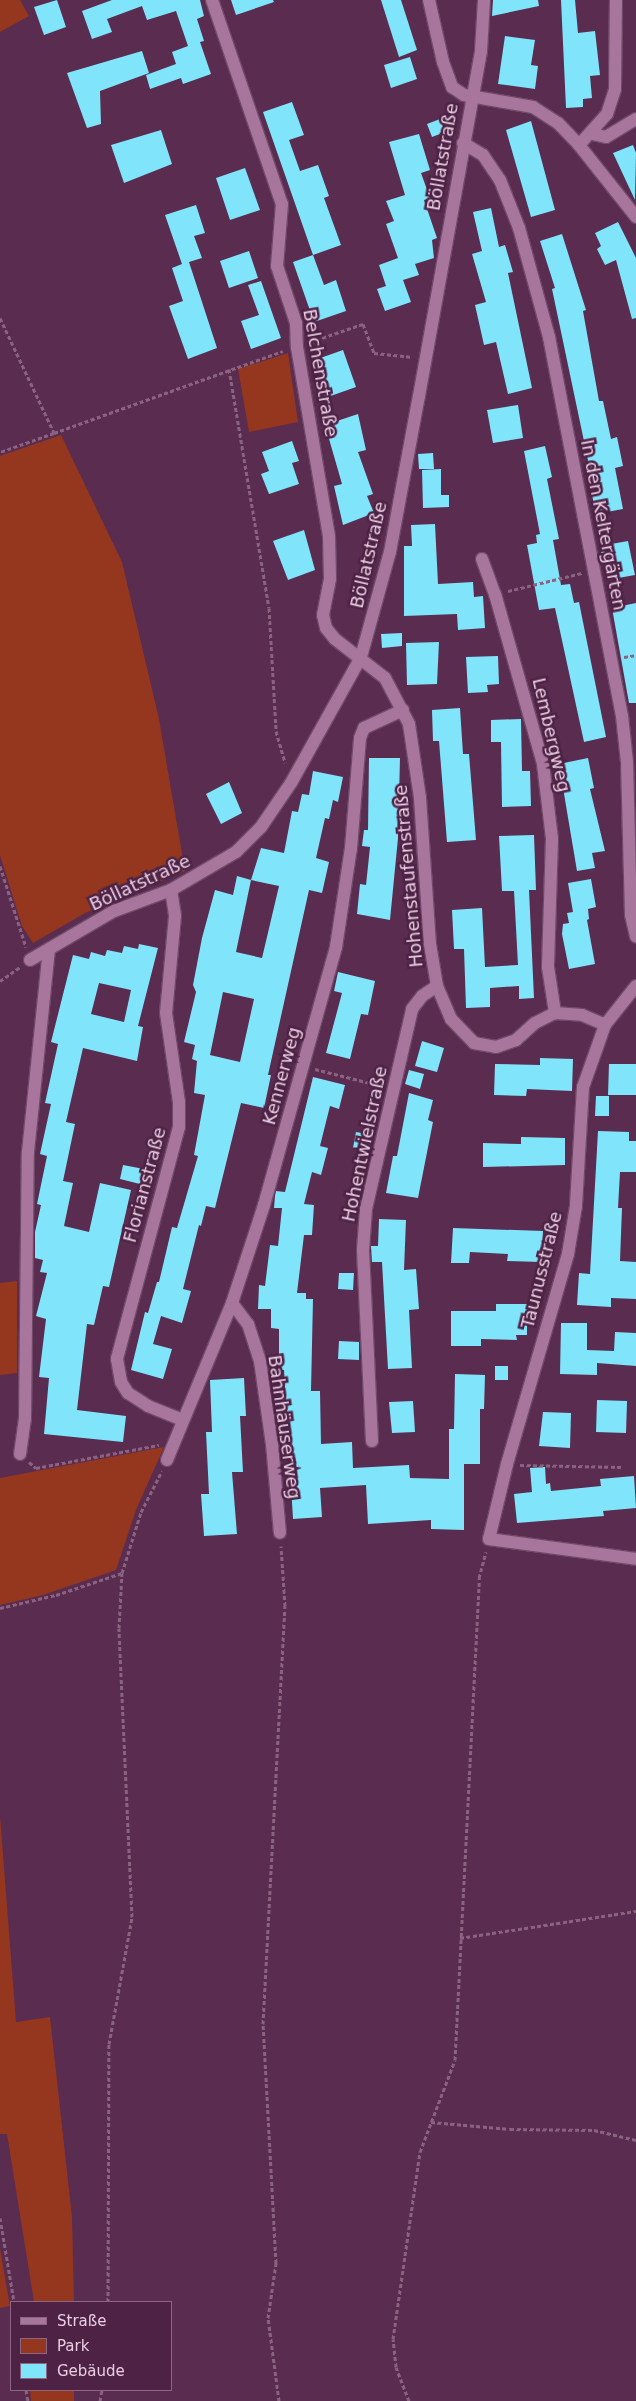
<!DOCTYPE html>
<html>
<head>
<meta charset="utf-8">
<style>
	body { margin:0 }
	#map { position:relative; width:636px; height:2401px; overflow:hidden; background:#592c50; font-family:"DejaVu Sans",sans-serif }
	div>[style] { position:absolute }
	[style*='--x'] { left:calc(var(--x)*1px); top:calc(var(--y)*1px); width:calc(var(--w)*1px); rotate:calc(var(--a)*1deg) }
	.green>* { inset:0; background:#95361f }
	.building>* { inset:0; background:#80e4fb }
	.path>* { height:3px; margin-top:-1.5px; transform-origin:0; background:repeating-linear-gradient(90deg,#8a6381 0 4px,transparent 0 6.5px) }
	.roads { filter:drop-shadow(1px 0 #704a69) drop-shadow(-1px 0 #704a69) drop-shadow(0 1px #704a69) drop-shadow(0 -1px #704a69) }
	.minor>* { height:12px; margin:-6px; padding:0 6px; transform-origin:6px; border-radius:6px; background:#a8759c }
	span { translate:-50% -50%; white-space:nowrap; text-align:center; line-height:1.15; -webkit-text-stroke:5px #4d2245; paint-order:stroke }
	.street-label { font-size:18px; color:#eacee2 }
	.legend { position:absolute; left:10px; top:2301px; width:162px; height:90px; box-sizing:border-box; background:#4d2245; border:1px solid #8c6784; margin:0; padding:6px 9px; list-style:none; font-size:15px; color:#eacee2 }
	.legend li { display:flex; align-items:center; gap:10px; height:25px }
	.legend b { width:25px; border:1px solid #8c6784 }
</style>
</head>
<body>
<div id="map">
	<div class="green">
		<div style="clip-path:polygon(0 0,20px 0,29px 16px,0 32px)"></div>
		<div style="clip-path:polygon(288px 353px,298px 422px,249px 432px,238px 369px)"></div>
		<div style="clip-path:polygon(61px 435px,122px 562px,159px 719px,185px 871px,87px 912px,33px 943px,22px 926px,0 855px,0 456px)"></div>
		<div style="clip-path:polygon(17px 1281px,17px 1373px,0 1375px,0 1283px)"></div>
		<div style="clip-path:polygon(164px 1447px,136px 1510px,116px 1570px,43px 1595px,0 1605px,0 1478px)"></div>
		<div style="clip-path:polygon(0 1816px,16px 2022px,50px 2017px,72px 2217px,74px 2302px,34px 2302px,7px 2134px,0 2134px)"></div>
		<div style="clip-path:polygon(0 2249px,10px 2306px,0 2308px)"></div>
		<div style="clip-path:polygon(30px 2390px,74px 2390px,74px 2401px,31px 2401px)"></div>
	</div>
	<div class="building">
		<div style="clip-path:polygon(57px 0,66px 27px,44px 35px,34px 7px)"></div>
		<div style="clip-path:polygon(112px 0,200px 0,204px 16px,197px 19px,204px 41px,200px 42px,211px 74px,183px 84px,181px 78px,150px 89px,146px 75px,176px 64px,172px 52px,188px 46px,176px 11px,147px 20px,142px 6px,107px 19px,112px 32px,92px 39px,82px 11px)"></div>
		<div style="clip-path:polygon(231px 0,273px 0,274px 2px,236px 15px)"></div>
		<div style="clip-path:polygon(381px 0,401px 0,417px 50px,399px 57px)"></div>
		<div style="clip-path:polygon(493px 0,538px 0,539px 6px,492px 16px)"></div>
		<div style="clip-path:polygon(561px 0,575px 0,578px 33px,595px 31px,600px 75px,590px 76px,592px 98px,583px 99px,583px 107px,566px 108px)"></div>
		<div style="clip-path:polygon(505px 36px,535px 40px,531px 65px,538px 66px,535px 89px,498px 84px)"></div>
		<div style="clip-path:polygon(142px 51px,149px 73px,100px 91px,101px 124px,87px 128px,67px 73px)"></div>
		<div style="clip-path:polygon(410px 57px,417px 79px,391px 88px,384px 65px)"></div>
		<div style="clip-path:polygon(292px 102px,304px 135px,289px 140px,300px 171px,318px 165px,329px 196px,324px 198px,341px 245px,313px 255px,263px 112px)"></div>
		<div style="clip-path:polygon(440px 119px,445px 132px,432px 137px,427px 124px)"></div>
		<div style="clip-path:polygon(531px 121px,555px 210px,531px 217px,506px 130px)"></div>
		<div style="clip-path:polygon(161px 130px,172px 164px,124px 183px,111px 145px)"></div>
		<div style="clip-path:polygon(419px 134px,430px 170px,421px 173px,430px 198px,424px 200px,437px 238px,432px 240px,434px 258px,415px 264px,419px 275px,403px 280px,411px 302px,385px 311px,377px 289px,386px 286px,379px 265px,398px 258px,386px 224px,394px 221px,386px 201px,405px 195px,389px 142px)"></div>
		<div style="clip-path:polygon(633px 145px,636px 153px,635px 200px,613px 153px)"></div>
		<div style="clip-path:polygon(245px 168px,260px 210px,230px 220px,216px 178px)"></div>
		<div style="clip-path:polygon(196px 205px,205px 233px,194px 236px,202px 258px,189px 262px,217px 348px,188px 359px,169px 306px,183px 301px,172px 268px,182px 264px,165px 215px)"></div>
		<div style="clip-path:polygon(491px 208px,499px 247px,505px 245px,513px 272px,508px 273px,532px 388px,508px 394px,496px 342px,484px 345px,475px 305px,486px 302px,472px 254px,482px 251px,473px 212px)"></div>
		<div style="clip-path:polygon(618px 222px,636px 258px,636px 318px,632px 319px,616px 260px,605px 265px,597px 249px,601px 246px,595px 233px)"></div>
		<div style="clip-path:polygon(562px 234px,586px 310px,583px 311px,599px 401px,603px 401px,611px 439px,617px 437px,623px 466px,615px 468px,623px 509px,596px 514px,590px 485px,593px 484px,552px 289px,555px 288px,540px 241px)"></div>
		<div style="clip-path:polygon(249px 251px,258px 278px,229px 288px,220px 261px)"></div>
		<div style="clip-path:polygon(313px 255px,324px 285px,336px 280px,346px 311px,314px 322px,293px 262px)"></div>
		<div style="clip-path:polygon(261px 281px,281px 338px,251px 349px,241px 321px,259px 315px,248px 285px)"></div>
		<div style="clip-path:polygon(343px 350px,356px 387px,325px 398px,312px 361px)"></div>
		<div style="clip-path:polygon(518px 405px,523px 438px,493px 443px,487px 410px)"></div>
		<div style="clip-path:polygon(358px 414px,366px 450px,358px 452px,373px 494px,367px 496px,374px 513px,343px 525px,334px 486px,342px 484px,325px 425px)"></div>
		<div style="clip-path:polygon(292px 441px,299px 461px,292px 463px,299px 484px,269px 494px,261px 474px,269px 471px,262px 452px)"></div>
		<div style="clip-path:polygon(545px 446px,552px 477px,547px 479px,559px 539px,553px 540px,561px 585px,570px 584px,574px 603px,579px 602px,606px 737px,584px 742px,555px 608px,539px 610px,527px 545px,537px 543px,536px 535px,540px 534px,524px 451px)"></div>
		<div style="clip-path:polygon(433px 453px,434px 469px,419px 469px,418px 454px)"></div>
		<div style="clip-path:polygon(441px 469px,441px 495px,449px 495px,449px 507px,423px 508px,422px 470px)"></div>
		<div style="clip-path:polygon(435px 524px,438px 584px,473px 582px,474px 597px,483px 596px,485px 628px,458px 630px,457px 614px,404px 616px,404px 546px,412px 546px,411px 525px)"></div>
		<div style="clip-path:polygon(304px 530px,315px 570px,288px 580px,273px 541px)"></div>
		<div style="clip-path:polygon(628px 541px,635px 575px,607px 580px,600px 546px)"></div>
		<div style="clip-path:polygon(636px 603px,636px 703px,629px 703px,612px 608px)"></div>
		<div style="clip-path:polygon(402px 633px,402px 646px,382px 648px,381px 634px)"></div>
		<div style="clip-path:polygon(439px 642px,437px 684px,407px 685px,406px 643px)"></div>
		<div style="clip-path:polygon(498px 656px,499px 684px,487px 685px,488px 692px,468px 693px,466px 657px)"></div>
		<div style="clip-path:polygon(460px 708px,463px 754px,469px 754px,476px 840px,447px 842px,439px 741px,433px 741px,432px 710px)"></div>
		<div style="clip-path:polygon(521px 719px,522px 771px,530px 771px,531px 806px,502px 807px,501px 742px,491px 742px,491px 720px)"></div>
		<div style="clip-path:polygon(369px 758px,400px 758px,398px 838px,390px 920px,357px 914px,360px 884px,366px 885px,370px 847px,362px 846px,364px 830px,368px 830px)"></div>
		<div style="clip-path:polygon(588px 758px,594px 788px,590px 789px,605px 851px,592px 853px,595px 868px,577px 871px,559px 764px)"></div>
		<div style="clip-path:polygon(evenodd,313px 771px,343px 777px,338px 802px,333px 800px,329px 819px,325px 818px,316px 858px,329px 862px,322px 893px,309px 890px,268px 1075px,271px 1075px,264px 1108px,241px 1103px,215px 1208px,206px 1206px,201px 1226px,199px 1225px,183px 1289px,191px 1291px,182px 1323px,161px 1316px,153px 1344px,172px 1349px,163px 1379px,131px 1370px,145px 1312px,148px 1313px,157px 1282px,159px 1282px,172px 1227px,177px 1228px,198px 1156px,194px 1155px,205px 1095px,194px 1093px,197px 1061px,192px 1059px,195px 1045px,184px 1042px,196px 992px,193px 985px,202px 938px,215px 890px,233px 895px,237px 876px,251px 880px,261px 848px,284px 853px,292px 811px,298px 812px,302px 794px,309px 795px,313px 771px,251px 880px,279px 886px,262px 958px,236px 952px,251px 880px,313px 771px,223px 992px,254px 999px,240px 1062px,210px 1055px,223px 992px)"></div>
		<div style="clip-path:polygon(229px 782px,242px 813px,221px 824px,206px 794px)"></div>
		<div style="clip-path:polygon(534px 835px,536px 890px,529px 890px,534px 998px,519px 999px,519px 986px,490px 988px,490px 1007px,466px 1008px,464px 949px,454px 949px,452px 910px,482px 908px,485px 967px,518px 965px,514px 891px,502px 891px,499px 836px)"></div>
		<div style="clip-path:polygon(591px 879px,596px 907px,588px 909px,589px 919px,587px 920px,595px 964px,569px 969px,562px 934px,563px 924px,569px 923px,567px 913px,573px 912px,568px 883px)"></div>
		<div style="clip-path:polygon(evenodd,139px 944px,158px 948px,138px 1026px,143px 1027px,137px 1061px,83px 1048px,66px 1122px,75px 1124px,63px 1181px,73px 1183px,64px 1226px,89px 1232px,100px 1183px,131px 1190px,109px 1287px,103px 1286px,94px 1325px,87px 1324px,77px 1410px,126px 1416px,123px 1442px,44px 1434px,49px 1378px,39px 1377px,46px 1319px,36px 1316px,47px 1273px,40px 1272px,43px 1260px,35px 1258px,35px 1232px,41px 1205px,37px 1204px,47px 1156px,40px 1154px,51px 1104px,45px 1103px,58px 1044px,51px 1042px,73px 955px,89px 959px,91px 952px,105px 956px,107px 950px,122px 953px,124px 946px,138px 949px,139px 944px,99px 983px,131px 990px,124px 1022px,91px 1014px,99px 983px)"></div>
		<div style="clip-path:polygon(338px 972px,375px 981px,368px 1015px,361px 1014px,350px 1059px,326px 1053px,342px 993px,334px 991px)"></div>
		<div style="clip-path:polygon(422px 1041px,444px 1048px,437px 1072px,415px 1066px)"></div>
		<div style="clip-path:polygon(540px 1058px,573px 1059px,572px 1091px,527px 1089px,526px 1096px,494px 1095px,495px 1064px,540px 1065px)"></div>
		<div style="clip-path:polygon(609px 1064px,636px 1064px,636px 1095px,608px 1095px)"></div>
		<div style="clip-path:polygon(409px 1070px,424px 1074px,420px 1089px,405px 1084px)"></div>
		<div style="clip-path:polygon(313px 1077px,345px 1085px,339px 1109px,330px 1106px,320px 1146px,328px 1148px,321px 1175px,312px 1172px,304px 1204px,314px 1205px,312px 1235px,304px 1235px,297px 1293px,306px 1293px,306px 1299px,313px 1299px,311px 1391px,320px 1391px,321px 1444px,352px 1442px,353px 1468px,409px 1465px,410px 1478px,449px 1479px,449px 1429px,454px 1429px,455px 1374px,485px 1375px,484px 1409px,480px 1409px,480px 1464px,464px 1464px,464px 1530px,431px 1529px,431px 1520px,368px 1524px,366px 1485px,320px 1488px,322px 1517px,293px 1519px,291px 1485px,298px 1485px,295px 1457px,289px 1457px,284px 1370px,279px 1370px,279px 1329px,271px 1328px,271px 1309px,258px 1309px,259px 1285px,265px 1286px,270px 1245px,278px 1246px,282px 1208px,274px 1208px,275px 1196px,276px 1191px,285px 1192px)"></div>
		<div style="clip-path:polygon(409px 1093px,433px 1100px,428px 1120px,433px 1122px,418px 1198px,386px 1193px,393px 1156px,397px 1156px)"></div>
		<div style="clip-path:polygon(596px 1096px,609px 1096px,609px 1116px,595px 1116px)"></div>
		<div style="clip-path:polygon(598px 1131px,629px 1132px,629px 1141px,636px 1141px,636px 1172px,620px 1172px,618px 1208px,622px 1208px,620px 1261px,636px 1262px,636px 1299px,611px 1298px,611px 1307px,577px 1305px,579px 1273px,590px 1274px)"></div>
		<div style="clip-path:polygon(356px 1132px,372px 1135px,369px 1151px,353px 1148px)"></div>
		<div style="clip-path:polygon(521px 1137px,565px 1138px,565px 1165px,483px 1167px,483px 1143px,521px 1144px)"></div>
		<div style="clip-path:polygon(123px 1165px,144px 1169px,140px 1184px,120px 1179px)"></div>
		<div style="clip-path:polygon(379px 1219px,406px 1220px,404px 1270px,416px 1269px,419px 1309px,409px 1310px,412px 1368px,388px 1369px,382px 1262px,372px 1262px,371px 1246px,378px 1246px)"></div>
		<div style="clip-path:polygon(453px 1228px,543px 1231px,541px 1262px,507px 1261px,508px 1254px,470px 1252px,469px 1263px,451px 1263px)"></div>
		<div style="clip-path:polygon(339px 1273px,354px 1273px,353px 1290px,338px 1289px)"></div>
		<div style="clip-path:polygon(496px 1304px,527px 1304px,527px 1335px,516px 1335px,517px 1340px,481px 1339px,481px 1346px,451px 1346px,451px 1311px,496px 1311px)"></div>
		<div style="clip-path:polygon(561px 1323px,587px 1323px,587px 1350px,614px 1351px,615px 1332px,636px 1333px,636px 1366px,597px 1363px,597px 1375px,560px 1374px)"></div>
		<div style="clip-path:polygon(339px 1341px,359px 1342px,359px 1360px,338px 1359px)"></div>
		<div style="clip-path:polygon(495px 1366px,508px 1366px,508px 1380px,495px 1380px)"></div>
		<div style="clip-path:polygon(244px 1378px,246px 1416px,240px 1416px,243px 1472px,232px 1472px,237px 1534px,204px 1536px,201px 1494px,209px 1494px,206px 1432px,212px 1432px,210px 1380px)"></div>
		<div style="clip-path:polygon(597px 1400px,627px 1401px,626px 1433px,596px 1432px)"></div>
		<div style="clip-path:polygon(413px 1401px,415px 1432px,392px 1433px,389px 1402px)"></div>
		<div style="clip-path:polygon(543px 1412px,571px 1413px,570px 1448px,539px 1446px)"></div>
		<div style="clip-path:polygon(545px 1467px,546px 1484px,550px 1483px,551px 1491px,601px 1486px,600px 1479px,634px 1476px,636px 1508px,603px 1511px,604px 1516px,517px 1523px,514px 1494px,532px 1492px,530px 1468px)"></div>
	</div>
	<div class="path">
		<div style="--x:0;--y:318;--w:127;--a:64.8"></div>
		<div style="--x:54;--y:433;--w:57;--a:160.6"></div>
		<div style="--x:310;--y:342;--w:56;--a:-18.8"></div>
		<div style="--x:363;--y:324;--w:31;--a:69"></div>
		<div style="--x:374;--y:353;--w:39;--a:6"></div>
		<div style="--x:229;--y:369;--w:242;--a:80.5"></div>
		<div style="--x:269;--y:608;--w:123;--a:86.7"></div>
		<div style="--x:276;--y:731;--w:33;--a:74"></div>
		<div style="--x:54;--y:433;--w:243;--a:-19.7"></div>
		<div style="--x:508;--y:591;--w:76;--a:-13.7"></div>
		<div style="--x:624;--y:657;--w:12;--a:-9"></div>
		<div style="--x:0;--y:866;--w:85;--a:72.2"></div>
		<div style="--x:0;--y:981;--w:24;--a:-35"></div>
		<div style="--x:315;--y:1069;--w:69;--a:14.2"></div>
		<div style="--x:29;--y:1462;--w:9;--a:41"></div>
		<div style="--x:36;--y:1468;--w:125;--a:-10.6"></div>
		<div style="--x:520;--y:1465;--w:102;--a:1.1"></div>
		<div style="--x:0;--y:1608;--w:57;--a:-13.1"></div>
		<div style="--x:56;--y:1595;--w:70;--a:-18.4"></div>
		<div style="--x:460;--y:1938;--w:178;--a:-8.7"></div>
		<div style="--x:431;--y:2122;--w:79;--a:5.1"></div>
		<div style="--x:510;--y:2129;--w:84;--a:0.7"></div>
		<div style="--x:594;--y:2130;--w:43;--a:13.4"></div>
		<div style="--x:0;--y:2218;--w:85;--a:80.5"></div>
		<div style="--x:108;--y:2302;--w:258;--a:-89.8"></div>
		<div style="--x:109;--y:2044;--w:129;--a:-79.7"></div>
		<div style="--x:132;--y:1917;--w:289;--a:-92.6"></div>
		<div style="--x:119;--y:1628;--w:55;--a:-86.9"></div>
		<div style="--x:122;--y:1573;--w:64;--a:-72.7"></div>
		<div style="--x:141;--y:1512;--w:46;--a:-62.9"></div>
		<div style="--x:26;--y:2390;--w:11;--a:80"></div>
		<div style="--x:100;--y:2401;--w:11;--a:-80"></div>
		<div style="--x:279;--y:2401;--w:84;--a:-97.5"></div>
		<div style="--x:268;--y:2318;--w:56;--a:-81.7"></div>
		<div style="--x:276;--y:2263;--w:239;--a:-93.1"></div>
		<div style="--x:263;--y:2024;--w:419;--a:-87"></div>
		<div style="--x:285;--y:1606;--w:60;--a:-93.8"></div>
		<div style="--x:409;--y:2401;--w:36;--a:-111"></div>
		<div style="--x:396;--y:2367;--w:28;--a:-96"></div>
		<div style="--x:393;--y:2339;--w:189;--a:-81.8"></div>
		<div style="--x:420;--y:2152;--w:98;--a:-69.2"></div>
		<div style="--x:455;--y:2060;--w:483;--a:-87.1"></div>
		<div style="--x:479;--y:1578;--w:27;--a:-75"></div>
	</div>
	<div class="roads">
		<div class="minor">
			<div style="--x:212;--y:0;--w:216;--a:71.1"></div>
			<div style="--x:282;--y:204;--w:62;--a:94.6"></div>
			<div style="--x:277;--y:266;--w:60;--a:71.6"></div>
			<div style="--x:296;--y:323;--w:24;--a:88"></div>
			<div style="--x:297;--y:347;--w:193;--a:80.4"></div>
			<div style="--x:329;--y:537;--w:42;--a:88.6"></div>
			<div style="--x:330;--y:579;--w:37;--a:101"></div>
			<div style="--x:323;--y:615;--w:13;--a:77"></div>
			<div style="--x:326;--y:628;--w:14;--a:51"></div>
			<div style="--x:335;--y:639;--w:63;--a:38"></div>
			<div style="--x:385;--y:678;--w:52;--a:62.4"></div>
			<div style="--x:409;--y:724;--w:75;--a:81.5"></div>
			<div style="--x:420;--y:798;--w:146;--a:86.1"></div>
			<div style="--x:430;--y:944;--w:43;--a:80.5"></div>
			<div style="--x:437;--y:986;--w:36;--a:67"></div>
			<div style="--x:451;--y:1019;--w:33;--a:46"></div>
			<div style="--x:474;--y:1043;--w:22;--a:10"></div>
			<div style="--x:496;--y:1047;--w:21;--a:-19"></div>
			<div style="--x:516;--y:1040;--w:25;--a:-42"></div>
			<div style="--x:535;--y:1023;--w:22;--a:-27"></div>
			<div style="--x:555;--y:1013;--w:27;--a:4"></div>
			<div style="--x:582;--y:1015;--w:25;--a:23"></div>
			<div style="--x:429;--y:0;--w:64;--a:77.3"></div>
			<div style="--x:443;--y:62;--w:27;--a:70"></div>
			<div style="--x:452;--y:87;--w:14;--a:34"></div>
			<div style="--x:464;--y:95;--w:70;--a:9.9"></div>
			<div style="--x:533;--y:107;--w:30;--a:33"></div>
			<div style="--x:558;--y:123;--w:30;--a:46"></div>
			<div style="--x:579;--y:145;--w:42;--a:-47.9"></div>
			<div style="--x:607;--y:114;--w:26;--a:-72"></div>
			<div style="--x:615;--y:89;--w:89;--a:-89.4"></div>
			<div style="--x:592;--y:134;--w:14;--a:12"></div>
			<div style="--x:606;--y:137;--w:35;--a:-31"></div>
			<div style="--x:463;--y:143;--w:23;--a:31"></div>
			<div style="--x:483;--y:155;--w:30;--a:56"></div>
			<div style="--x:500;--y:180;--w:52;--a:68.4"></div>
			<div style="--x:519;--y:228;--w:113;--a:74.6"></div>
			<div style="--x:549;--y:337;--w:386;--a:79.1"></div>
			<div style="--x:622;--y:716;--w:46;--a:83.8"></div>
			<div style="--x:627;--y:762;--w:153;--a:88.5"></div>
			<div style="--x:631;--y:915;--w:22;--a:77"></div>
			<div style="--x:579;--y:145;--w:92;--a:51.6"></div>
			<div style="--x:482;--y:559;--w:37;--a:70"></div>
			<div style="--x:495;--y:594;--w:177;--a:74.2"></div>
			<div style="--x:543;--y:764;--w:75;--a:83.1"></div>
			<div style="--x:552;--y:838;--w:129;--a:91.8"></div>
			<div style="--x:548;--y:967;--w:47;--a:81.3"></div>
			<div style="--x:171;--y:890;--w:26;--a:81"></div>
			<div style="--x:175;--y:916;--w:97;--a:95.3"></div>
			<div style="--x:166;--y:1013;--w:90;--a:81.7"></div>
			<div style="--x:179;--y:1102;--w:25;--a:90"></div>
			<div style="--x:179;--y:1127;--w:240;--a:105"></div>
			<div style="--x:117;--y:1359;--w:23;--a:80"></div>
			<div style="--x:121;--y:1382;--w:13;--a:58"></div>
			<div style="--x:128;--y:1393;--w:24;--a:33"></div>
			<div style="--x:148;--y:1406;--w:37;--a:22"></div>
			<div style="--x:30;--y:960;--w:97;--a:-30.3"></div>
			<div style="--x:114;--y:911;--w:61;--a:-20.2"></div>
			<div style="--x:171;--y:890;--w:75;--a:-30.3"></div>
			<div style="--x:236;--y:852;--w:35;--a:-45"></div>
			<div style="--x:261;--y:827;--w:53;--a:-55.7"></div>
			<div style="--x:291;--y:783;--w:144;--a:-60.9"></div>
			<div style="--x:361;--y:657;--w:109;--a:-74.6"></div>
			<div style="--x:390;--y:552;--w:159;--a:-79.5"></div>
			<div style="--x:419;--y:396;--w:351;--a:-79.8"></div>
			<div style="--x:481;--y:51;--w:51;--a:-86.6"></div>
			<div style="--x:636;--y:986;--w:50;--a:128.5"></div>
			<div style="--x:605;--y:1025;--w:66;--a:109.5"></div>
			<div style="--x:583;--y:1087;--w:119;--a:93.4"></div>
			<div style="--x:576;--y:1206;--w:49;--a:99.5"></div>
			<div style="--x:568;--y:1254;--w:219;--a:106.2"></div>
			<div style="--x:507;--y:1464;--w:77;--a:103.5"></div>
			<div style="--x:489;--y:1539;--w:148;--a:7.7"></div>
			<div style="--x:232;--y:1303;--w:26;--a:53"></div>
			<div style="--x:248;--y:1324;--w:39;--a:72"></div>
			<div style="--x:260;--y:1361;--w:84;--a:81.8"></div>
			<div style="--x:272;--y:1444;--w:89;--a:84.9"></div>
			<div style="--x:372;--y:1441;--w:191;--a:-92.7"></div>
			<div style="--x:363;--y:1250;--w:41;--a:-85.8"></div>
			<div style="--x:366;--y:1209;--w:205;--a:-77"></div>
			<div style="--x:412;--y:1009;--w:16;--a:-52"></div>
			<div style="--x:422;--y:996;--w:18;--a:-34"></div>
			<div style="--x:20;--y:1454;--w:35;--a:-82"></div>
			<div style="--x:25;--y:1419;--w:267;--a:-89.4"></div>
			<div style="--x:28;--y:1152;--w:204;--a:-84.1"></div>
			<div style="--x:167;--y:1460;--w:170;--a:-67.5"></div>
			<div style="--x:232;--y:1303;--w:103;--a:-71.9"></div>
			<div style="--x:264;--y:1205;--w:268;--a:-74.4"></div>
			<div style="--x:336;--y:947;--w:100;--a:-81.4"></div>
			<div style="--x:351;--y:848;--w:110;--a:-85.3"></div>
			<div style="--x:360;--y:738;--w:11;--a:-68"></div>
			<div style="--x:364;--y:728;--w:43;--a:-24.8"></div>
		</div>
	</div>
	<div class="street-label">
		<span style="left:443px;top:157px;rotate:-80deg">Böllatstraße</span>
		<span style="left:320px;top:373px;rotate:80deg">Belchenstraße</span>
		<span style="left:603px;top:525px;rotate:79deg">In den Keltergärten</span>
		<span style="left:369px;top:555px;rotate:-77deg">Böllatstraße</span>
		<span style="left:551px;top:735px;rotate:77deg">Lembergweg</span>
		<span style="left:409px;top:876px;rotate:-95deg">Hohenstaufenstraße</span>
		<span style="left:140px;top:883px;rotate:-25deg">Böllatstraße</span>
		<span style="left:282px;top:1076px;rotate:-75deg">Kennerweg</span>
		<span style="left:365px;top:1144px;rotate:-78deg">Hohentwielstraße</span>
		<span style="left:145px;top:1185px;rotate:-75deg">Florianstraße</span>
		<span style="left:542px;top:1270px;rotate:-76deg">Taunusstraße</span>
		<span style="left:284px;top:1427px;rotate:82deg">Bahnhäuserweg</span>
	</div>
	<ul class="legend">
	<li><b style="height:6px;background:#a8759c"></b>Straße</li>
	<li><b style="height:14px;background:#95361f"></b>Park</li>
	<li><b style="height:14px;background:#80e4fb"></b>Gebäude</li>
	</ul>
</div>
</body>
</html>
